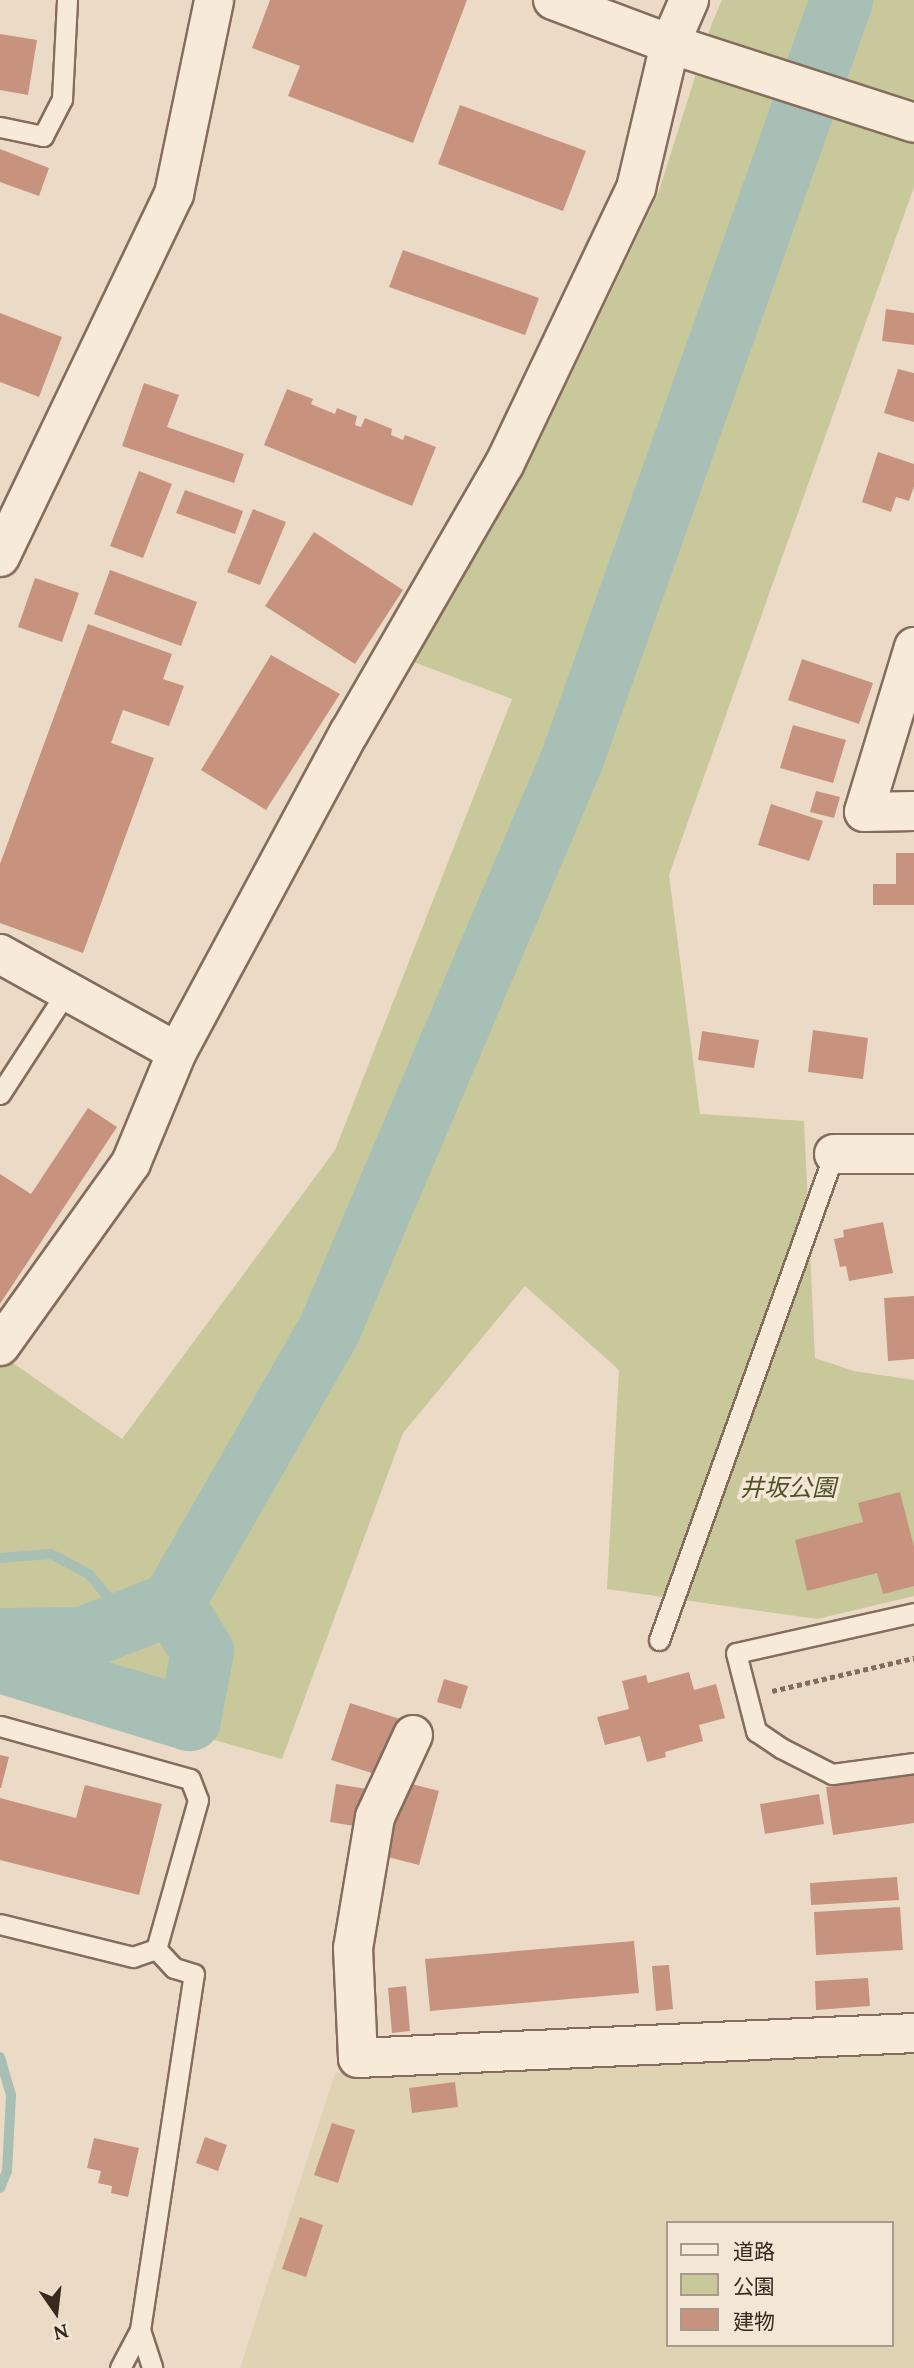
<!DOCTYPE html>
<html>
<head>
<meta charset="utf-8">
<style>
	body { margin:0 }
	#map { position:relative; width:914px; height:2368px; overflow:hidden; background:#ebdbc6; font-family:Lora,"Noto Sans JP",serif }
	div>[style] { position:absolute }
	[style*='--x'] { left:calc(var(--x)*1px); top:calc(var(--y)*1px); width:calc(var(--w)*1px); rotate:calc(var(--a)*1deg) }
	.farmland>* { inset:0; background:#e0d3b4 }
	.green>* { inset:0; background:#c9c89b }
	.stream>* { height:10px; margin:-5px; padding:0 5px; transform-origin:5px; border-radius:5px; background:#a7bfb5 }
	.river>* { height:63px; margin:-31.5px; padding:0 31.5px; transform-origin:31.5px; border-radius:31.5px; background:#a7bfb5 }
	.building>* { inset:0; background:#c7937f }
	.path>* { height:4.5px; margin-top:-2.25px; transform-origin:0; background:repeating-linear-gradient(90deg,#856d5d 0 5px,transparent 0 8.5px) }
	.roads { filter:drop-shadow(2px 0 #856d5d) drop-shadow(-2px 0 #856d5d) drop-shadow(0 2px #856d5d) drop-shadow(0 -2px #856d5d) }
	.service>* { height:19px; margin:-9.5px; padding:0 9.5px; transform-origin:9.5px; border-radius:9.5px; background:#f7ead9 }
	.minor>* { height:38px; margin:-19px; padding:0 19px; transform-origin:19px; border-radius:19px; background:#f7ead9 }
	.tertiary>* { height:38px; margin:-19px; padding:0 19px; transform-origin:19px; border-radius:19px; background:#f7ead9 }
	span { translate:-50% -50%; white-space:nowrap; text-align:center; line-height:1.15; -webkit-text-stroke:7px #f3e6d5; paint-order:stroke }
	.park-label { font-size:24px; color:#4d5228; font-style:italic }
	.legend { position:absolute; left:666px; top:2221px; width:228px; height:126px; box-sizing:border-box; background:#f3e6d5; border:2px solid #a89a8d; margin:0; padding:9px 12px; list-style:none; font-size:21px; color:#372820 }
	.legend li { display:flex; align-items:center; gap:14px; height:35px }
	.legend b { width:35px; border:2px solid #a89a8d }
	.north { position:absolute; left:21px; top:2277px; width:70px; height:70px; -webkit-text-stroke:5px #f3e6d5; paint-order:stroke; rotate:166deg; font-size:19px; font-weight:700; line-height:28px; text-align:center; color:#372820 }
	.north::after { content:''; display:block; margin:auto; width:24px; height:32px; background:#372820; clip-path:polygon(50% 0,100% 100%,50% 72%,0 100%) }
</style>
</head>
<body>
<div id="map">
	<div class="farmland">
		<div style="clip-path:polygon(evenodd,914px 2045px,914px 2368px,240px 2368px,335px 2073px,914px 2045px,667px 2223px,891px 2223px,891px 2345px,667px 2345px,667px 2223px)"></div>
	</div>
	<div class="green">
		<div style="clip-path:polygon(722px 0,914px 0,914px 187px,669px 875px,700px 1114px,804px 1121px,815px 1358px,854px 1371px,914px 1380px,914px 1596px,817px 1619px,607px 1589px,619px 1370px,525px 1286px,403px 1433px,282px 1759px,0 1680px,0 1354px,122px 1439px,335px 1150px,512px 699px,408px 660px,527px 467px,658px 194px,712px 23px)"></div>
	</div>
	<div class="stream">
		<div style="--x:0;--y:1558;--w:51;--a:-4.5"></div>
		<div style="--x:51;--y:1554;--w:43;--a:27.8"></div>
		<div style="--x:89;--y:1574;--w:60;--a:50.4"></div>
		<div style="--x:0;--y:2057;--w:40;--a:74"></div>
		<div style="--x:11;--y:2095;--w:76;--a:93"></div>
		<div style="--x:7;--y:2171;--w:18;--a:112"></div>
	</div>
	<div class="river">
		<div style="--x:0;--y:1639;--w:82;--a:-0.7"></div>
		<div style="--x:82;--y:1638;--w:97;--a:-21.3"></div>
		<div style="--x:172;--y:1603;--w:314;--a:-60.2"></div>
		<div style="--x:328;--y:1331;--w:623;--a:-66.93"></div>
		<div style="--x:572;--y:758;--w:804;--a:-70.46"></div>
		<div style="--x:0;--y:1661;--w:198;--a:17.1"></div>
		<div style="--x:189;--y:1719;--w:69;--a:-79.2"></div>
		<div style="--x:202;--y:1651;--w:57;--a:-122"></div>
	</div>
	<div class="building">
		<div style="clip-path:polygon(270px 0,467px 0,413px 143px,288px 96px,300px 66px,252px 48px)"></div>
		<div style="clip-path:polygon(0 34px,37px 40px,28px 95px,0 90px)"></div>
		<div style="clip-path:polygon(460px 105px,586px 151px,563px 211px,438px 164px)"></div>
		<div style="clip-path:polygon(0 149px,49px 168px,39px 196px,0 182px)"></div>
		<div style="clip-path:polygon(403px 250px,539px 298px,525px 335px,389px 287px)"></div>
		<div style="clip-path:polygon(886px 309px,914px 313px,914px 345px,882px 341px)"></div>
		<div style="clip-path:polygon(0 313px,62px 337px,39px 397px,0 382px)"></div>
		<div style="clip-path:polygon(898px 369px,914px 373px,914px 422px,884px 413px)"></div>
		<div style="clip-path:polygon(144px 383px,179px 395px,167px 427px,244px 454px,234px 483px,122px 446px)"></div>
		<div style="clip-path:polygon(287px 389px,313px 399px,311px 404px,335px 414px,337px 408px,357px 416px,355px 425px,361px 427px,365px 418px,392px 429px,391px 435px,403px 440px,405px 435px,436px 447px,412px 506px,264px 445px)"></div>
		<div style="clip-path:polygon(878px 452px,914px 464px,914px 486px,909px 501px,896px 497px,891px 512px,862px 502px)"></div>
		<div style="clip-path:polygon(139px 471px,172px 484px,143px 558px,110px 546px)"></div>
		<div style="clip-path:polygon(185px 490px,243px 511px,235px 534px,176px 513px)"></div>
		<div style="clip-path:polygon(253px 509px,286px 522px,260px 585px,227px 572px)"></div>
		<div style="clip-path:polygon(314px 532px,403px 590px,355px 664px,265px 606px)"></div>
		<div style="clip-path:polygon(110px 570px,197px 602px,181px 646px,94px 614px)"></div>
		<div style="clip-path:polygon(35px 578px,79px 593px,62px 642px,18px 627px)"></div>
		<div style="clip-path:polygon(88px 624px,172px 654px,163px 679px,184px 686px,169px 726px,123px 710px,111px 743px,154px 758px,83px 953px,0 923px,0 864px)"></div>
		<div style="clip-path:polygon(271px 655px,340px 694px,266px 810px,201px 770px)"></div>
		<div style="clip-path:polygon(802px 659px,873px 683px,859px 724px,788px 700px)"></div>
		<div style="clip-path:polygon(793px 725px,846px 740px,833px 783px,780px 768px)"></div>
		<div style="clip-path:polygon(816px 791px,840px 797px,834px 818px,810px 812px)"></div>
		<div style="clip-path:polygon(771px 804px,823px 821px,809px 861px,758px 845px)"></div>
		<div style="clip-path:polygon(896px 853px,914px 853px,914px 905px,873px 905px,873px 884px,896px 884px)"></div>
		<div style="clip-path:polygon(813px 1030px,868px 1038px,863px 1079px,808px 1072px)"></div>
		<div style="clip-path:polygon(702px 1031px,759px 1040px,754px 1068px,698px 1060px)"></div>
		<div style="clip-path:polygon(88px 1108px,117px 1127px,0 1304px,0 1174px,31px 1194px)"></div>
		<div style="clip-path:polygon(883px 1222px,893px 1273px,849px 1281px,846px 1266px,840px 1267px,834px 1239px,844px 1237px,843px 1230px)"></div>
		<div style="clip-path:polygon(914px 1296px,914px 1359px,888px 1361px,884px 1298px)"></div>
		<div style="clip-path:polygon(900px 1492px,914px 1547px,914px 1586px,883px 1594px,877px 1573px,807px 1591px,795px 1540px,863px 1522px,858px 1503px)"></div>
		<div style="clip-path:polygon(689px 1672px,694px 1690px,716px 1684px,725px 1718px,699px 1725px,703px 1741px,665px 1752px,666px 1757px,647px 1762px,640px 1736px,605px 1745px,597px 1717px,629px 1709px,622px 1681px,646px 1675px,648px 1683px)"></div>
		<div style="clip-path:polygon(444px 1679px,468px 1686px,461px 1709px,437px 1702px)"></div>
		<div style="clip-path:polygon(350px 1703px,403px 1720px,384px 1777px,331px 1760px)"></div>
		<div style="clip-path:polygon(0 1755px,9px 1757px,1px 1788px,0 1788px)"></div>
		<div style="clip-path:polygon(914px 1774px,914px 1823px,833px 1835px,826px 1787px)"></div>
		<div style="clip-path:polygon(404px 1782px,439px 1791px,419px 1865px,384px 1856px)"></div>
		<div style="clip-path:polygon(336px 1784px,367px 1789px,360px 1827px,330px 1822px)"></div>
		<div style="clip-path:polygon(85px 1785px,162px 1804px,139px 1895px,0 1860px,0 1798px,76px 1818px)"></div>
		<div style="clip-path:polygon(819px 1794px,824px 1824px,765px 1834px,760px 1804px)"></div>
		<div style="clip-path:polygon(897px 1877px,899px 1900px,811px 1905px,810px 1883px)"></div>
		<div style="clip-path:polygon(900px 1907px,903px 1950px,816px 1955px,814px 1912px)"></div>
		<div style="clip-path:polygon(634px 1941px,639px 1993px,430px 2011px,425px 1959px)"></div>
		<div style="clip-path:polygon(669px 1965px,673px 2009px,656px 2011px,652px 1966px)"></div>
		<div style="clip-path:polygon(868px 1978px,870px 2006px,816px 2010px,815px 1981px)"></div>
		<div style="clip-path:polygon(406px 1986px,410px 2031px,392px 2033px,388px 1988px)"></div>
		<div style="clip-path:polygon(455px 2082px,458px 2107px,412px 2113px,409px 2088px)"></div>
		<div style="clip-path:polygon(332px 2123px,355px 2130px,338px 2183px,314px 2175px)"></div>
		<div style="clip-path:polygon(205px 2137px,227px 2145px,218px 2171px,196px 2163px)"></div>
		<div style="clip-path:polygon(94px 2138px,139px 2148px,128px 2197px,111px 2193px,112px 2186px,98px 2183px,101px 2171px,87px 2168px)"></div>
		<div style="clip-path:polygon(300px 2217px,323px 2225px,306px 2277px,282px 2269px)"></div>
	</div>
	<div class="path">
		<div style="--x:772;--y:1691;--w:146;--a:-13.1"></div>
	</div>
	<div class="roads">
		<div class="service">
			<div style="--x:0;--y:127;--w:44;--a:11.8"></div>
			<div style="--x:43;--y:136;--w:42;--a:-62.8"></div>
			<div style="--x:62;--y:99;--w:99;--a:-87.1"></div>
			<div style="--x:0;--y:1094;--w:123;--a:-57"></div>
			<div style="--x:914;--y:1613;--w:182;--a:167.3"></div>
			<div style="--x:736;--y:1653;--w:81;--a:75.6"></div>
			<div style="--x:756;--y:1731;--w:30;--a:34"></div>
			<div style="--x:781;--y:1748;--w:57;--a:27"></div>
			<div style="--x:832;--y:1774;--w:83;--a:-7.6"></div>
			<div style="--x:659;--y:1640;--w:517;--a:-70.2"></div>
			<div style="--x:0;--y:1726;--w:197;--a:15.6"></div>
			<div style="--x:190;--y:1779;--w:22;--a:69"></div>
			<div style="--x:198;--y:1800;--w:155;--a:105.7"></div>
			<div style="--x:156;--y:1949;--w:24;--a:161"></div>
			<div style="--x:133;--y:1957;--w:137;--a:-166.1"></div>
			<div style="--x:140;--y:2330;--w:40;--a:72"></div>
			<div style="--x:120;--y:2368;--w:43;--a:-62.2"></div>
			<div style="--x:140;--y:2330;--w:360;--a:-81.4"></div>
			<div style="--x:194;--y:1974;--w:21;--a:-163"></div>
			<div style="--x:174;--y:1968;--w:26;--a:-133"></div>
		</div>
		<div class="minor">
			<div style="--x:0;--y:557;--w:403;--a:-64.4"></div>
			<div style="--x:174;--y:194;--w:198;--a:-78.3"></div>
			<div style="--x:914;--y:647;--w:172;--a:106.9"></div>
			<div style="--x:864;--y:812;--w:50;--a:-1.1"></div>
			<div style="--x:0;--y:954;--w:202;--a:29"></div>
			<div style="--x:834;--y:1154;--w:80;--a:0"></div>
			<div style="--x:0;--y:1346;--w:225;--a:-54.4"></div>
			<div style="--x:131;--y:1163;--w:120;--a:-67.5"></div>
			<div style="--x:177;--y:1052;--w:362;--a:-61.7"></div>
			<div style="--x:349;--y:733;--w:310;--a:-60"></div>
			<div style="--x:504;--y:465;--w:307;--a:-64.5"></div>
			<div style="--x:636;--y:188;--w:148;--a:-76.7"></div>
			<div style="--x:670;--y:44;--w:48;--a:-66.6"></div>
			<div style="--x:413;--y:1735;--w:90;--a:114.9"></div>
			<div style="--x:375;--y:1817;--w:133;--a:99.5"></div>
			<div style="--x:353;--y:1948;--w:110;--a:87.4"></div>
			<div style="--x:358;--y:2058;--w:557;--a:-2.57"></div>
		</div>
		<div class="tertiary">
			<div style="--x:553;--y:0;--w:125;--a:20.6"></div>
			<div style="--x:670;--y:44;--w:256;--a:17.9"></div>
		</div>
	</div>
	<div class="park-label">
		<span style="left:788px;top:1488px">井坂公園</span>
	</div>
	<ul class="legend">
	<li><b style="height:9px;background:#f7ead9"></b>道路</li>
	<li><b style="height:19px;background:#c9c89b"></b>公園</li>
	<li><b style="height:19px;background:#c7937f"></b>建物</li>
	</ul>
	<div class="north">N</div>
</div>
</body>
</html>
